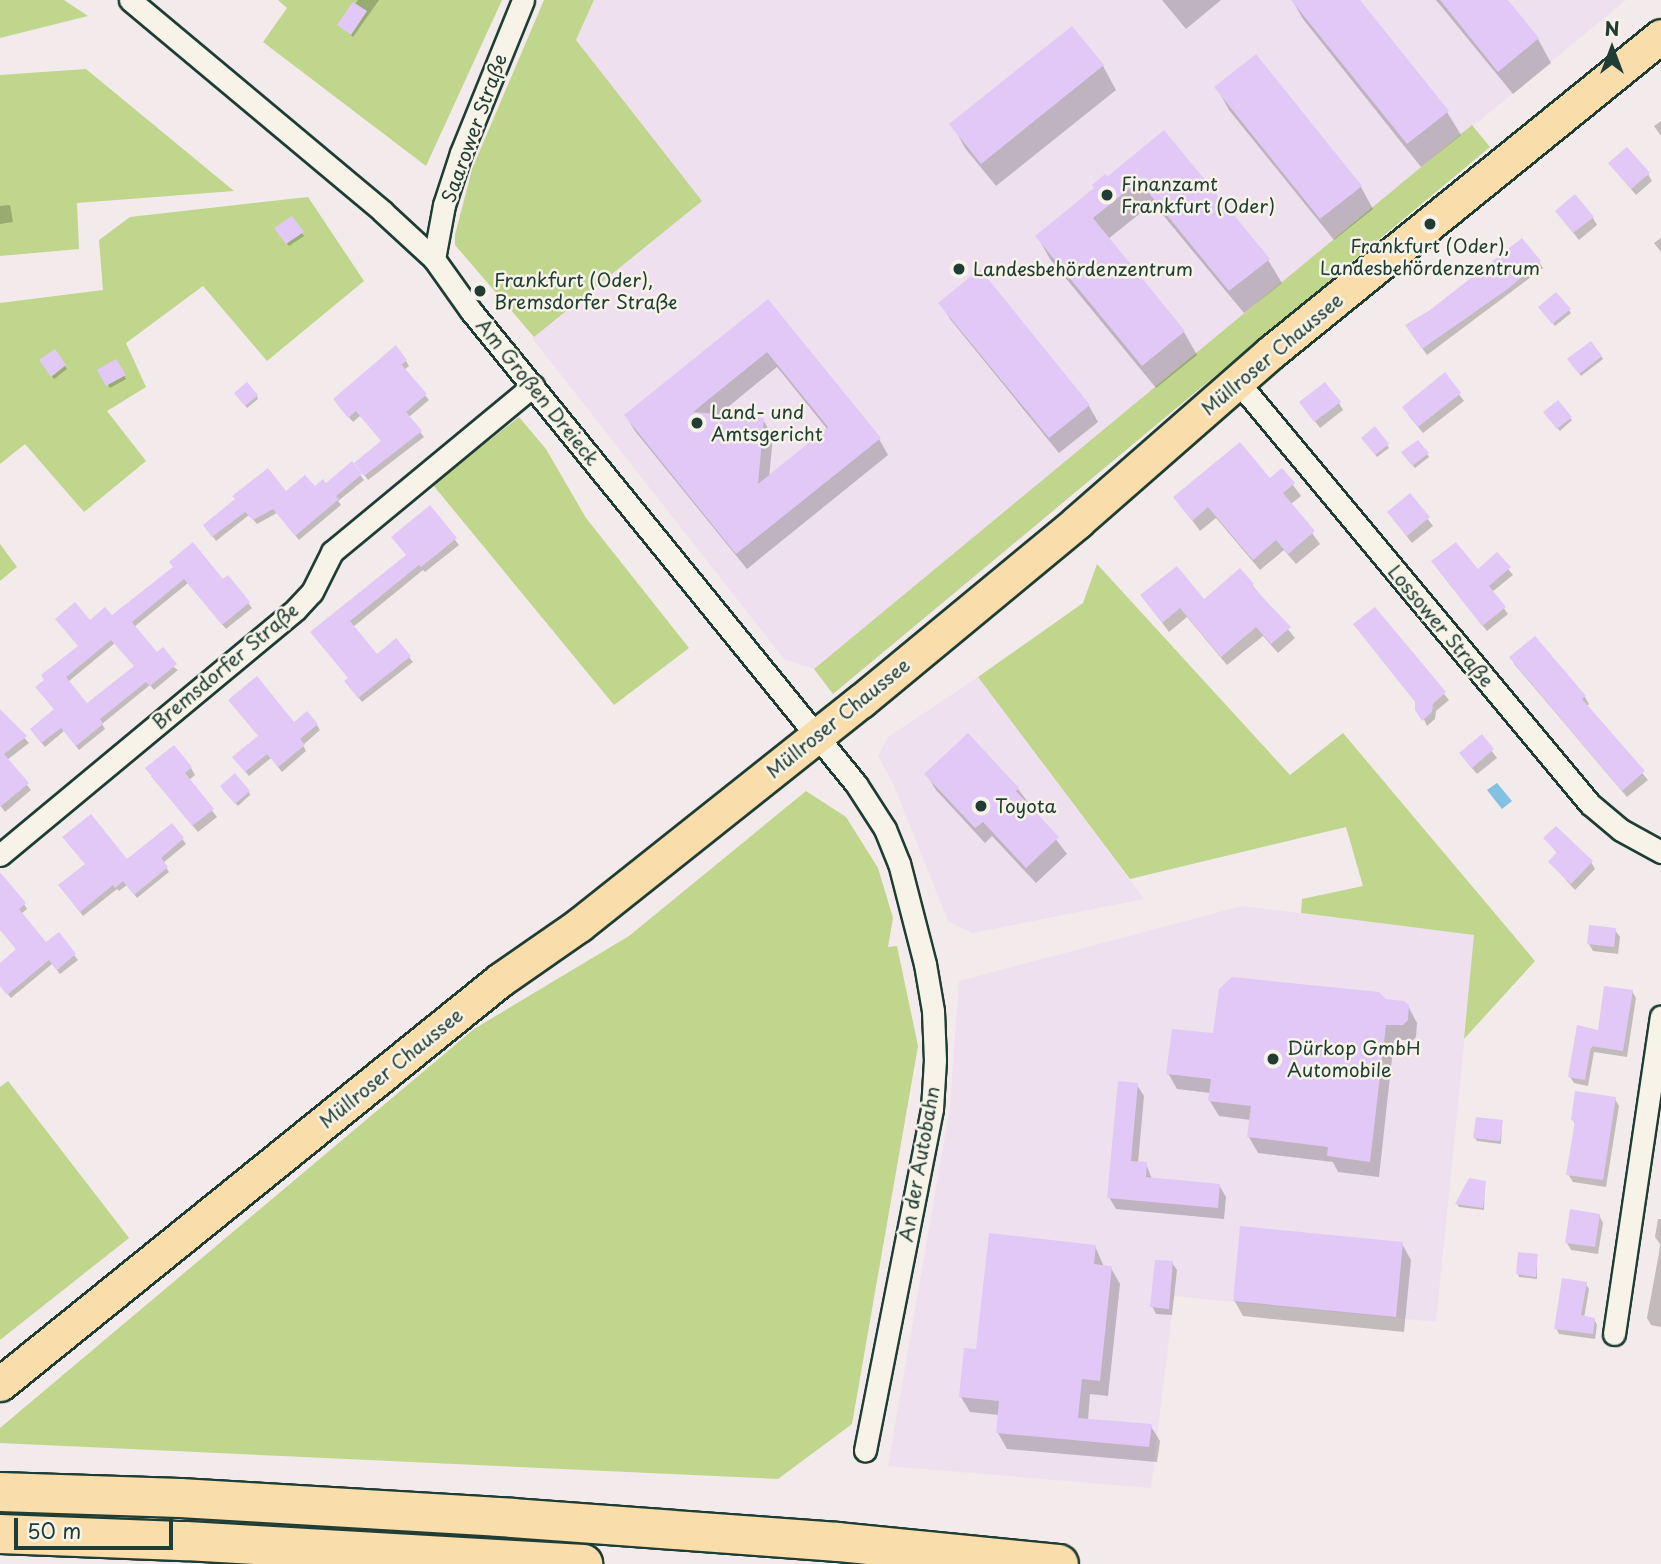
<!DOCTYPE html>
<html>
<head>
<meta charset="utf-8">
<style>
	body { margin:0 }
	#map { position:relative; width:1661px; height:1564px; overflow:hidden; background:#f3eaeb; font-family:"Playpen Sans",sans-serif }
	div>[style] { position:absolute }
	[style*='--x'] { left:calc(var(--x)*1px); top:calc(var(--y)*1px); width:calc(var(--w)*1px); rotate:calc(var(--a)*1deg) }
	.built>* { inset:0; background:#eee0ef }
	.green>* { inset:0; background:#bfd68c }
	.water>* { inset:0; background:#82c1e2 }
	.shadow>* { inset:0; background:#0003 }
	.building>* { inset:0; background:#e2c8f7 }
	.roads { filter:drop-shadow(2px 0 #1f3d34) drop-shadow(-2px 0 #1f3d34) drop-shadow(0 2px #1f3d34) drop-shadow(0 -2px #1f3d34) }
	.minor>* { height:21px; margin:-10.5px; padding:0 10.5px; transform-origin:10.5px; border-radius:10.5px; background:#f7f3e8 }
	.primary>* { height:33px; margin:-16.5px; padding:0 16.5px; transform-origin:16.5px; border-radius:16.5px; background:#f9deab }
	.motorway>* { height:38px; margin:-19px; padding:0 19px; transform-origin:19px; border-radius:19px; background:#f9deab }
	.dots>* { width:19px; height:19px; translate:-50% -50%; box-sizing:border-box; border:4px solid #f7f3e8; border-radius:50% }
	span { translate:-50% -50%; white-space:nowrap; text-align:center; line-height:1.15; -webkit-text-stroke:5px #f7f3e8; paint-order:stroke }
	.street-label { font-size:19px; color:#1f3d34 }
	.poi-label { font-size:19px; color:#1f3d34 }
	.left { translate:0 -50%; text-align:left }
	.north { position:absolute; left:1577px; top:14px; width:70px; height:70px; -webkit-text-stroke:5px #f7f3e8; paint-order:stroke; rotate:0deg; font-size:19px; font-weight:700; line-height:28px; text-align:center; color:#1f3d34 }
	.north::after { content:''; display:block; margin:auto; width:24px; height:32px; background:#1f3d34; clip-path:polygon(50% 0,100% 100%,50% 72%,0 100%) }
	.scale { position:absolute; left:14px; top:1518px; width:159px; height:32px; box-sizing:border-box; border:4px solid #1f3d34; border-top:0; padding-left:9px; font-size:21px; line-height:24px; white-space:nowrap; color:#1f3d34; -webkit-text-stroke:5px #f7f3e8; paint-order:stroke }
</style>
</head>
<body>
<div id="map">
	<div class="built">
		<div style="clip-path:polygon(594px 0,1626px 0,814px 669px,784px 659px,532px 338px,701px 201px,576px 40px)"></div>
		<div style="clip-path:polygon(978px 677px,1144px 899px,972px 933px,948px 921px,892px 781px,878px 756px,888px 737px)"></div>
		<div style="clip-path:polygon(1242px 906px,1475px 935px,1436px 1322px,1174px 1296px,1151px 1488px,888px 1466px,950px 1107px,959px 981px)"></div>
	</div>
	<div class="green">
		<div style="clip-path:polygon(0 0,64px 0,88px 16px,0 38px)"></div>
		<div style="clip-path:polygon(278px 0,502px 0,426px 166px,263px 42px,287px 8px)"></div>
		<div style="clip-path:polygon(544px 0,594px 0,576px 40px,702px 201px,534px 337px,455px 245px,455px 235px,472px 169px)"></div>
		<div style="clip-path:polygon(86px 69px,234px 191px,77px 203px,79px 249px,0 256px,0 75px)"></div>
		<div style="clip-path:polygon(1472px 125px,1490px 147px,833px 694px,814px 669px)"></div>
		<div style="clip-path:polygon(308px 197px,364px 281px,267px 361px,203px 286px,126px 343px,146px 387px,107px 411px,146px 461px,84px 512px,25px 444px,0 464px,0 303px,103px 290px,99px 240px,130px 217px)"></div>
		<div style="clip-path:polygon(519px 417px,546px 449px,586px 518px,689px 648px,614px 705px,433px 485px)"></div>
		<div style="clip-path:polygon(0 544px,17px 567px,0 581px)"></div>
		<div style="clip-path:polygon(1097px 564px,1290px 775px,1343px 733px,1535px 961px,1464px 1039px,1474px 935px,1301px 913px,1302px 899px,1363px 886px,1346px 827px,1130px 879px,978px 677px,1083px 603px)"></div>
		<div style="clip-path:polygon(806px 791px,846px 817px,878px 868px,893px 918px,888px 947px,897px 946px,918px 1046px,852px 1424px,778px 1479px,0 1443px,0 1428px,474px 1029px,629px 936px)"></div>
		<div style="clip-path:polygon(8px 1081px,129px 1238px,0 1340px,0 1087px)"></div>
	</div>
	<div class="water">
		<div style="clip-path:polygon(1497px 783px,1512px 801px,1502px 809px,1487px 790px)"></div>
	</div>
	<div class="shadow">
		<div style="clip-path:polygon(358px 0,379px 0,353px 37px,340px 25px)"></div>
		<div style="clip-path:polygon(1162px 0,1221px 0,1186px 29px)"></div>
		<div style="clip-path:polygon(1292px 0,1358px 0,1447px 112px,1461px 135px,1421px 167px,1303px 19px)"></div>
		<div style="clip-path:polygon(1436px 0,1506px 0,1538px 39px,1551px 63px,1513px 94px)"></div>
		<div style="clip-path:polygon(1072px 28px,1103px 66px,1116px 90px,996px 186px,965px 148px,952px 124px)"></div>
		<div style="clip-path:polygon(1217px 88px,1361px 187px,1373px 209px,1334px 240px,1229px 110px)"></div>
		<div style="clip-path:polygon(1661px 121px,1661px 136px,1654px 126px)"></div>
		<div style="clip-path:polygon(1164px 132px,1268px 260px,1282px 283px,1244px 313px,1153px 203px,1108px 239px,1184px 332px,1197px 355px,1156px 388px,1050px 259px,1037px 236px)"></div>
		<div style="clip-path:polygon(1610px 164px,1648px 174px,1652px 181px,1636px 195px)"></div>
		<div style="clip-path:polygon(10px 205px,13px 222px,0 224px,0 206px)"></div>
		<div style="clip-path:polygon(1557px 212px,1593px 218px,1597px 225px,1579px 240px)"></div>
		<div style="clip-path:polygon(291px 218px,304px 236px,289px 246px,276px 229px)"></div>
		<div style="clip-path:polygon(1661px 238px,1661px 252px,1654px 243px)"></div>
		<div style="clip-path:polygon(1539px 262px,1543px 268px,1427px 355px,1411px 332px)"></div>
		<div style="clip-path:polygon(evenodd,768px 302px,879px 439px,888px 455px,747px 569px,635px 431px,626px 416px,768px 302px,777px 367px,828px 430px,769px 478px,773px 436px,763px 420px,717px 416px,777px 367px)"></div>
		<div style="clip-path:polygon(941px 303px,1089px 406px,1098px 422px,1059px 453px,950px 319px)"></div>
		<div style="clip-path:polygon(1542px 310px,1569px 310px,1571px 313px,1555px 326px)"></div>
		<div style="clip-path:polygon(55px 352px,67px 369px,54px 379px,41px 361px)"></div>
		<div style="clip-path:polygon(1601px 356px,1603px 359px,1581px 376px,1571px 363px)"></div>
		<div style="clip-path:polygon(116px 361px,126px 379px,110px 388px,99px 371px)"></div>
		<div style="clip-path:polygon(406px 361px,409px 366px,404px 370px,429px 400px,409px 417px,424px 437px,368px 480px,362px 472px,383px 442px,360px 416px,353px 422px,338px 405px)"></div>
		<div style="clip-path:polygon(1445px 375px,1464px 401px,1423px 433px,1408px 415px)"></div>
		<div style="clip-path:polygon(257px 396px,258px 399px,247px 408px,238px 397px)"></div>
		<div style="clip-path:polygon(1339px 403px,1343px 410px,1320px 428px,1306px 409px)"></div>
		<div style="clip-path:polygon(1547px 416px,1570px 418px,1572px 420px,1560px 431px)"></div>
		<div style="clip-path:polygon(1365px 441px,1387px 445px,1389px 448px,1377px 457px)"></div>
		<div style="clip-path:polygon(1427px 454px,1429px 457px,1415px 468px,1405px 456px)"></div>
		<div style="clip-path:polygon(352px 464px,364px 480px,338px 501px,341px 505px,299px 540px,277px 513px,257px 524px,249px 515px,216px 541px,205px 525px,286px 493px,325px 485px)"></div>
		<div style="clip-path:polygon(1282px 470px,1301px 496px,1291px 504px,1320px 544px,1296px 564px,1284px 550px,1260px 570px,1216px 518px,1200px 531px,1175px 497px,1270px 480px)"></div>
		<div style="clip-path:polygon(1410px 496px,1433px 526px,1412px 543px,1394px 520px)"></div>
		<div style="clip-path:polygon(429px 507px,459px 545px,425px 572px,423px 570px,353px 627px,377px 657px,396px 640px,413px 662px,362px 702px,350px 687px,350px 679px,316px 638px,407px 556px)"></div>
		<div style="clip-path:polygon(1497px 555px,1513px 575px,1492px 592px,1508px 614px,1487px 631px,1437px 568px,1477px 571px)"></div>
		<div style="clip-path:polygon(evenodd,174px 568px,222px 582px,228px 577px,252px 608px,226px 629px,188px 583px,134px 627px,156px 655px,178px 670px,154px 690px,150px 685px,102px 724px,105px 729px,79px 750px,64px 731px,45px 747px,34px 734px,55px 710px,40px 692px,79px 647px,89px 622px,112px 617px,174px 568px,115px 643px,135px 667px,87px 706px,68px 682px,115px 643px)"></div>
		<div style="clip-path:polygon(1240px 570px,1295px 638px,1278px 653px,1263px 636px,1227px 665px,1187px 617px,1169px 632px,1142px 595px,1203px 602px)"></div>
		<div style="clip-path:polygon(1375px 609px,1449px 700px,1436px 711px,1435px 719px,1427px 726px)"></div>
		<div style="clip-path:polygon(1535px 638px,1585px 697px,1589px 704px,1586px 707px,1648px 780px,1627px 797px,1515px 665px,1511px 658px)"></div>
		<div style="clip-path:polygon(0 710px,29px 743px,7px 760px,31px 790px,5px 812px,0 805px)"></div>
		<div style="clip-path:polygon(294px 724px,317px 725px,320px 730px,303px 745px,306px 751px,282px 772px,271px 758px,249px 776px,238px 763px)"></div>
		<div style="clip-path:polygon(1481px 737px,1497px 758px,1477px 774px,1465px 760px)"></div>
		<div style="clip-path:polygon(191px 768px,195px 775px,189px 780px,217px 817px,198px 832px,151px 776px)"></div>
		<div style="clip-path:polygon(927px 775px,1018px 789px,1067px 854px,1036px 883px,992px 836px,985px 843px,936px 790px)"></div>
		<div style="clip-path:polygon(223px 790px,249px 792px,250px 795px,238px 806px)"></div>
		<div style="clip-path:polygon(171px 825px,186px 844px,163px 863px,169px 872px,137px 898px,127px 885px,119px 891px,117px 889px,83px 916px,63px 890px,127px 861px)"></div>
		<div style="clip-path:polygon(1545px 838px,1591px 862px,1595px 869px,1575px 890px,1550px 862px,1558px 854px)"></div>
		<div style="clip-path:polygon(0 890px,24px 904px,27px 909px,21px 914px,46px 945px,58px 935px,78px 960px,60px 974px,52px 964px,11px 998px,0 985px,0 965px,17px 950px,0 929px)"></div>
		<div style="clip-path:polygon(1615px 930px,1620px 937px,1618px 954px,1593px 951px,1589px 944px)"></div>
		<div style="clip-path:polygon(1632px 991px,1636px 998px,1627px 1057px,1594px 1052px,1588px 1086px,1574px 1083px,1570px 1077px)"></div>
		<div style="clip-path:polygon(1408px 1006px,1417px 1023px,1416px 1037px,1413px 1040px,1394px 1040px,1379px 1177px,1338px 1172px,1333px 1162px,1258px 1153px,1249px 1137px,1251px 1120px,1219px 1116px,1210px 1101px,1211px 1093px,1177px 1089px,1168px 1073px,1214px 1035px)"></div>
		<div style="clip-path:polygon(1137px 1085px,1144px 1096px,1138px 1163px,1146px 1164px,1152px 1179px,1219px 1185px,1226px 1197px,1224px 1219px,1116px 1209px,1109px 1197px)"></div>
		<div style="clip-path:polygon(1615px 1099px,1619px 1106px,1606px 1187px,1573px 1182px,1568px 1174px,1576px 1126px,1573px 1120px)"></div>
		<div style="clip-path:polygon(1502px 1121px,1501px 1144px,1477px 1141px,1475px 1138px)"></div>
		<div style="clip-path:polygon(1485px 1182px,1484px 1210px,1459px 1207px,1457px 1204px)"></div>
		<div style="clip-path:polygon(1599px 1215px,1603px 1223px,1598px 1254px,1571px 1250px,1567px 1243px)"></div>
		<div style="clip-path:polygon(1658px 1219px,1661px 1219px,1661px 1327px,1651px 1325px,1647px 1318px,1659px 1253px,1660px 1244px,1655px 1237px)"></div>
		<div style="clip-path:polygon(1402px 1244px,1411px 1260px,1404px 1332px,1243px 1316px,1234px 1300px)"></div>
		<div style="clip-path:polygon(1095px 1246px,1104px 1267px,1111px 1268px,1120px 1284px,1108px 1396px,1090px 1394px,1088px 1420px,1150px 1425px,1160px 1441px,1157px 1462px,1007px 1449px,998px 1433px,999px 1415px,970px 1412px,961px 1397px,978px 1350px)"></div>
		<div style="clip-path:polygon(1537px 1255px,1537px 1279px,1519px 1277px,1518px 1274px)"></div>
		<div style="clip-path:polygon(1172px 1263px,1177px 1270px,1172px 1315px,1156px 1314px,1152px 1306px)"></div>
		<div style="clip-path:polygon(1586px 1284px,1589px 1289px,1584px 1318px,1594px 1319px,1597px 1325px,1595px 1339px,1559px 1334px,1556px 1328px)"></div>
	</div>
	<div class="building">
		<div style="clip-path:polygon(1291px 0,1360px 0,1449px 111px,1407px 144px)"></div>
		<div style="clip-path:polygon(1440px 0,1508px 0,1539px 38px,1498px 72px)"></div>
		<div style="clip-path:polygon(353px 2px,367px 11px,351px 35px,337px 25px)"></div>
		<div style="clip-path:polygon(1072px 26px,1104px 65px,981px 164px,949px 124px)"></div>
		<div style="clip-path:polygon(1256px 54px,1362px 186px,1320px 219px,1214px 87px)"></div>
		<div style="clip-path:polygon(1164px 130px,1270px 259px,1229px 291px,1139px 181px,1093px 218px,1185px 331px,1142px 366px,1035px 236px,1094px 188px,1092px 185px,1105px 174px,1107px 177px)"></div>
		<div style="clip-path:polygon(1627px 147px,1650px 173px,1631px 189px,1608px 163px)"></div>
		<div style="clip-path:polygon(1575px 194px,1594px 217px,1573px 233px,1555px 211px)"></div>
		<div style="clip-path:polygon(292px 216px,304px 232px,286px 244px,274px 228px)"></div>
		<div style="clip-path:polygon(1522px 238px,1541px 261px,1509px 288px,1422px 349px,1405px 325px,1430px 310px)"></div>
		<div style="clip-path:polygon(980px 269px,1090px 405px,1049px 438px,938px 303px)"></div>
		<div style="clip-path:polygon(1556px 292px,1571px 309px,1552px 324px,1538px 307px)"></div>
		<div style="clip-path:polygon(evenodd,768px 299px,881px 438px,736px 554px,624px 415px,768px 299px,767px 352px,828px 427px,758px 484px,764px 418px,693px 412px,767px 352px)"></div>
		<div style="clip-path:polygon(1591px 341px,1602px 356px,1579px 374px,1567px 359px)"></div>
		<div style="clip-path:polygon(396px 345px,407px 360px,401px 364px,427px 394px,406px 412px,422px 431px,364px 476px,354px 463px,381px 441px,356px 411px,348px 418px,333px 399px)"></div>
		<div style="clip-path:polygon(55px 349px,66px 365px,51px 377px,39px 360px)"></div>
		<div style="clip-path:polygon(116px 359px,126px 375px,106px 386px,97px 370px)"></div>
		<div style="clip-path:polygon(1445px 372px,1461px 393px,1418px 427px,1402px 407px)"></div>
		<div style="clip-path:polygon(247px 382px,258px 395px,245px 406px,234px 393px)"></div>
		<div style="clip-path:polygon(1325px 382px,1341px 402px,1314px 422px,1299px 402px)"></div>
		<div style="clip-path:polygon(1558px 400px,1572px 417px,1557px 429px,1543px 412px)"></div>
		<div style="clip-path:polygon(1375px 426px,1389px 444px,1375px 455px,1361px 438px)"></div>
		<div style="clip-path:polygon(1418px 440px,1429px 453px,1412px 466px,1401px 452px)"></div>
		<div style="clip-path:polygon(1240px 442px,1270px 478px,1282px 468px,1295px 483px,1283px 493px,1315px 531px,1288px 554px,1276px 540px,1253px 560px,1208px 507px,1192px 521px,1173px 497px)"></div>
		<div style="clip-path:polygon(352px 461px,362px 474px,336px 496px,339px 499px,295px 536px,273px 509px,253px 520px,245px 512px,212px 537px,203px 525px,235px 499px,232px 496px,268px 468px,286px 491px,305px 475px,315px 486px,323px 479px,326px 483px)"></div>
		<div style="clip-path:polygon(1410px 493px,1430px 517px,1407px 536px,1387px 512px)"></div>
		<div style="clip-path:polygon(430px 505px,457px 538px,421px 567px,419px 565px,350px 621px,377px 654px,396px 638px,411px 656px,358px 698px,344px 681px,348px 678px,310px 632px,406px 555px,391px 537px)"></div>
		<div style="clip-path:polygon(evenodd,193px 542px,223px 579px,228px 575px,250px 602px,222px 625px,184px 579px,132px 622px,157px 652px,163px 647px,177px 664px,150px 686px,146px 682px,100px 719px,103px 724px,76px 746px,61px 728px,41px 743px,30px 729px,54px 709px,35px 687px,44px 680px,41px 675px,78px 646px,55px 619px,75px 602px,90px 620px,105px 607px,112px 615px,173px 567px,169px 562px,193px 542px,111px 640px,134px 666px,87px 703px,66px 677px,111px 640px)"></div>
		<div style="clip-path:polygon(1456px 542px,1478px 569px,1497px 552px,1511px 567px,1489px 586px,1506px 607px,1482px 626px,1431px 561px)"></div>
		<div style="clip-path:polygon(1177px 566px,1204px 599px,1240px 568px,1254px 584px,1252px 586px,1291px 627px,1271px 644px,1256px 627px,1221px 657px,1180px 608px,1162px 623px,1140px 595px)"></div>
		<div style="clip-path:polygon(1375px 607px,1446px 692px,1433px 704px,1432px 712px,1422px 721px,1415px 710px,1415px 702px,1353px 624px)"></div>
		<div style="clip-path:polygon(1535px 636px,1586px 696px,1582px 699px,1645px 771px,1622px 791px,1509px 657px)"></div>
		<div style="clip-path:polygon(257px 676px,294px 722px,307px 711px,318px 724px,300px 739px,305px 745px,278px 767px,267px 754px,245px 772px,232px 757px,258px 736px,228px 700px)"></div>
		<div style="clip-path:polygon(0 709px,27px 736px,4px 754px,29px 783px,0 807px)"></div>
		<div style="clip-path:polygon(968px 733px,1019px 788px,1016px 791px,1059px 837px,1026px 868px,983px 822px,975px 828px,924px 774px)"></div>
		<div style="clip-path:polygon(1482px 734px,1494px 749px,1472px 768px,1459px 753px)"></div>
		<div style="clip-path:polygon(174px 745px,192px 767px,185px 773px,214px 809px,192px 826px,145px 768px)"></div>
		<div style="clip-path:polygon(235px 773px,250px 791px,235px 804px,220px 786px)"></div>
		<div style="clip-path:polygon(91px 814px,127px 859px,172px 823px,184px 838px,161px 858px,168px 867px,134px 895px,123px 881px,115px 888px,113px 885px,80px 912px,58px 885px,85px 864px,62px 837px)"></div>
		<div style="clip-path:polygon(1556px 826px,1593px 861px,1571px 884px,1548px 862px,1557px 852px,1543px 838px)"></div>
		<div style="clip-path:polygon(0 872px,26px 903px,19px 909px,46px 942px,59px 932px,76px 954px,57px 970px,49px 960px,7px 995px,0 986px,0 963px,16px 949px,0 930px)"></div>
		<div style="clip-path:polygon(1589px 925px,1616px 928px,1614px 947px,1587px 944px)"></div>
		<div style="clip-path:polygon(1232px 977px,1379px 992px,1386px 999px,1404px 1001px,1409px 1005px,1408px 1020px,1403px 1025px,1386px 1025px,1370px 1162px,1327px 1156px,1328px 1147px,1247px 1137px,1251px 1106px,1208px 1101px,1211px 1079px,1166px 1074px,1172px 1029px,1213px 1033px,1219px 989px)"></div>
		<div style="clip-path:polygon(1604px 986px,1633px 990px,1623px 1051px,1591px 1046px,1585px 1080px,1568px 1077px,1577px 1025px,1598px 1030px)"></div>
		<div style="clip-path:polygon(1118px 1081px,1138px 1083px,1131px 1161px,1147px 1162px,1146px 1177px,1220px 1184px,1218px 1208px,1107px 1198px)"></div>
		<div style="clip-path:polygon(1575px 1091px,1616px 1097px,1603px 1180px,1566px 1175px,1575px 1121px,1571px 1120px)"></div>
		<div style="clip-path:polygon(1476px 1117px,1503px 1120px,1500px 1141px,1473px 1138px)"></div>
		<div style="clip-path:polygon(1469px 1178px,1486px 1181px,1483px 1208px,1455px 1204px)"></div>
		<div style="clip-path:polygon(1570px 1209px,1600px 1214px,1595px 1247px,1565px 1243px)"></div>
		<div style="clip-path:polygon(1240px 1226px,1403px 1242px,1396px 1317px,1233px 1301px)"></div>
		<div style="clip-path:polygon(989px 1233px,1096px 1245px,1094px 1264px,1112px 1266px,1100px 1381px,1082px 1379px,1078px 1418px,1152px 1424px,1149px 1447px,996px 1433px,999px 1401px,959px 1397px,964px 1348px,976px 1349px)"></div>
		<div style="clip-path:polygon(1518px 1252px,1538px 1254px,1536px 1277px,1516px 1274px)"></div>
		<div style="clip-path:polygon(1155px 1260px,1173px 1261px,1169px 1309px,1150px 1307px)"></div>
		<div style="clip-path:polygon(1562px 1278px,1587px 1282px,1581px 1315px,1595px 1318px,1593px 1334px,1554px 1329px)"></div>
	</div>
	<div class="roads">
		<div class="minor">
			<div style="--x:130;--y:0;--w:329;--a:39.9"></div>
			<div style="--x:382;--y:211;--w:71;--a:42.7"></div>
			<div style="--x:434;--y:259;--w:64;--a:54.6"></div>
			<div style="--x:471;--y:311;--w:610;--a:50.86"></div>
			<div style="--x:856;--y:784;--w:54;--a:57.2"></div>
			<div style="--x:885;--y:829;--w:37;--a:68"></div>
			<div style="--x:899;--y:863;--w:104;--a:75.6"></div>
			<div style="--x:925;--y:964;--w:48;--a:80.3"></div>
			<div style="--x:933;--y:1011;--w:49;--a:87.7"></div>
			<div style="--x:935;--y:1060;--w:49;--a:93.5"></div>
			<div style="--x:932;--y:1109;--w:348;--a:101.1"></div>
			<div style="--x:434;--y:259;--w:55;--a:-79.5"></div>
			<div style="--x:444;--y:205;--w:55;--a:-71.9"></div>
			<div style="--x:461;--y:153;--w:165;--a:-67.9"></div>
			<div style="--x:1238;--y:382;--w:550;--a:50.17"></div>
			<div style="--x:1590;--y:804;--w:40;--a:40"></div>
			<div style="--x:1621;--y:830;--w:46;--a:28.8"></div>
			<div style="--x:0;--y:855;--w:385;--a:-39.7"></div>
			<div style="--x:296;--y:609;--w:23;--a:-47"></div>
			<div style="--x:312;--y:592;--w:45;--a:-63.4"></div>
			<div style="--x:332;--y:552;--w:261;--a:-39.6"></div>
			<div style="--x:1614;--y:1334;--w:321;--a:-81.6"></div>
		</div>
		<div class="primary">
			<div style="--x:0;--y:1384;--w:643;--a:-38.94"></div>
			<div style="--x:500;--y:980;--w:96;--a:-34.8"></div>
			<div style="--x:579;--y:925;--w:360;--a:-38.5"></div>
			<div style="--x:861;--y:701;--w:281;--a:-39.6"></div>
			<div style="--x:1077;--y:522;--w:257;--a:-41.2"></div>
			<div style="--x:1270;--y:353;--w:503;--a:-39.03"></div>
		</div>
		<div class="motorway">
			<div style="--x:0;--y:1492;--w:180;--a:1.9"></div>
			<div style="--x:180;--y:1498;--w:333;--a:3.4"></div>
			<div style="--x:512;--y:1518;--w:327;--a:4.2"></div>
			<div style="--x:838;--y:1542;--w:222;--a:5.7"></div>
			<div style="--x:0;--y:1534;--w:186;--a:2.2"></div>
			<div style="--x:186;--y:1541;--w:398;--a:3.3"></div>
		</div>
	</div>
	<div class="dots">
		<div style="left:1107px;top:195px;background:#1f3d34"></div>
		<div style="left:1430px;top:224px;background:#1f3d34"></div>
		<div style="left:959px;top:269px;background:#1f3d34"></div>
		<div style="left:480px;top:291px;background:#1f3d34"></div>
		<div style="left:697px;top:423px;background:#1f3d34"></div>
		<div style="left:981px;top:806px;background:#1f3d34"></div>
		<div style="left:1273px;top:1059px;background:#1f3d34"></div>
	</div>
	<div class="street-label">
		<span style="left:474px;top:128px;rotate:-70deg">Saarower Straße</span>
		<span style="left:1272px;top:354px;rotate:-40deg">Müllroser Chaussee</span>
		<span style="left:538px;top:392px;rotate:51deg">Am Großen Dreieck</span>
		<span style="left:1441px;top:626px;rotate:50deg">Lossower Straße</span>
		<span style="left:225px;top:666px;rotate:-40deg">Bremsdorfer Straße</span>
		<span style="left:838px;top:718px;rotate:-39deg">Müllroser Chaussee</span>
		<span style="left:391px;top:1068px;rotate:-39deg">Müllroser Chaussee</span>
		<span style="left:919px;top:1164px;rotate:-80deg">An der Autobahn</span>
	</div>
	<div class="poi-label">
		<span class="left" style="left:1121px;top:195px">Finanzamt<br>Frankfurt (Oder)</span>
		<span style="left:1430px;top:257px">Frankfurt (Oder),<br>Landesbehördenzentrum</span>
		<span class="left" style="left:973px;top:269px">Landesbehördenzentrum</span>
		<span class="left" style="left:494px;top:291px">Frankfurt (Oder),<br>Bremsdorfer Straße</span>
		<span class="left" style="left:711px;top:423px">Land- und<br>Amtsgericht</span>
		<span class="left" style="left:995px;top:806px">Toyota</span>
		<span class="left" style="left:1287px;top:1059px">Dürkop GmbH<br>Automobile</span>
	</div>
	<div class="north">N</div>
	<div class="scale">50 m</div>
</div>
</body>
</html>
